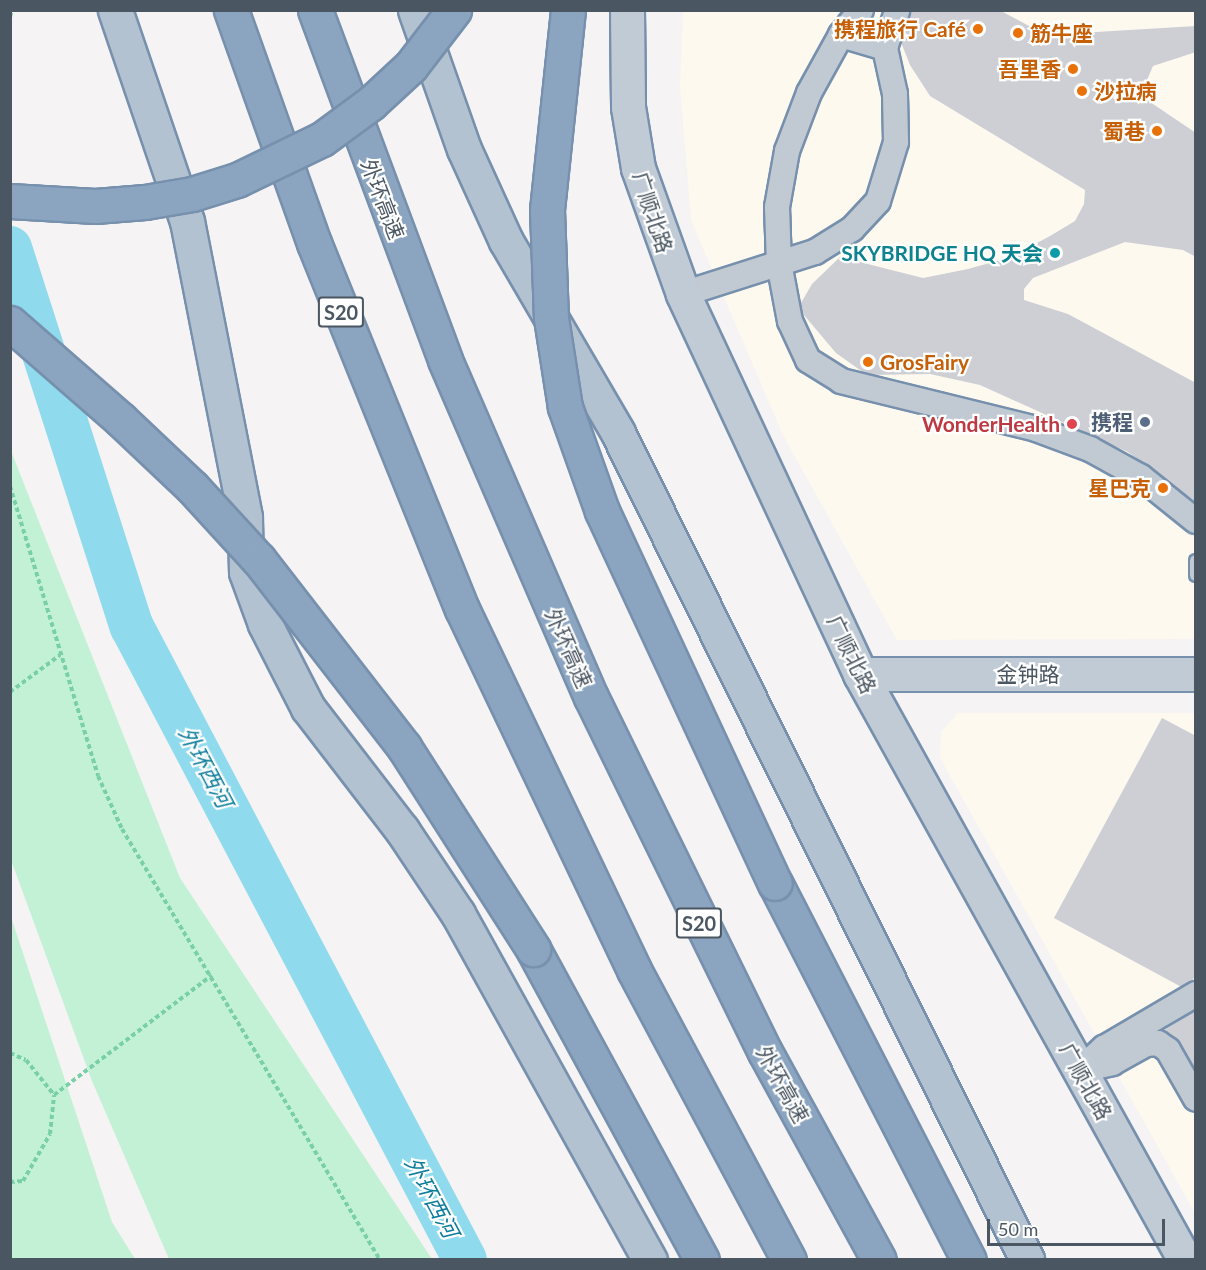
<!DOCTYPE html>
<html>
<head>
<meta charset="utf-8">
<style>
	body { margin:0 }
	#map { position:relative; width:1206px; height:1270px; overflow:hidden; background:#f5f3f3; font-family:Lato,"Noto Sans SC",sans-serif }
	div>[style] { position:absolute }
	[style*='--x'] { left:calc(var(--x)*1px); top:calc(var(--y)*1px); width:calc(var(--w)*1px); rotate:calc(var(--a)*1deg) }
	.commercial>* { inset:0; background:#fdf9ef }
	.green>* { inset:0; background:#c3f1d5 }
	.river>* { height:44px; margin:-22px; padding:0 22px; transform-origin:22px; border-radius:22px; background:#90daee }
	.building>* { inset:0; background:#cdcfd5 }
	.path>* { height:4px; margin-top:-2px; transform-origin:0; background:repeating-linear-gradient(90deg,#7ad0a6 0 4.5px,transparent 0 7.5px) }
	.roads { filter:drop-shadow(2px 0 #7690ad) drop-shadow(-2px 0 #7690ad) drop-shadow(0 2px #7690ad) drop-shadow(0 -2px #7690ad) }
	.lane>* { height:12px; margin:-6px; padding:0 6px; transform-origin:6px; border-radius:6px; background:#c1cad2 }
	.street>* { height:24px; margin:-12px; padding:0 12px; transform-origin:12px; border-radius:12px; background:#c1cad2 }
	.secondary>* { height:33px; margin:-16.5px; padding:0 16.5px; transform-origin:16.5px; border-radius:16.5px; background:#c1cbd6 }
	.primary>* { height:33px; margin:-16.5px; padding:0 16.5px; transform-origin:16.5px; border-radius:16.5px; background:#b3c2d1 }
	.highway>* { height:33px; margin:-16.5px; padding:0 16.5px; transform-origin:16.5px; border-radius:16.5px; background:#8ba5c1 }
	.bridges { filter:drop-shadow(2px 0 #7690ad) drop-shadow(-2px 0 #7690ad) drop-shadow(0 2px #7690ad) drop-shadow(0 -2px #7690ad) }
	.highway-bridge>* { height:33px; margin:-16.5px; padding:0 16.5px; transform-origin:16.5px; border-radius:16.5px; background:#8ba5c1 }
	.dots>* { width:16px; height:16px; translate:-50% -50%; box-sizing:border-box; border:3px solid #fff; border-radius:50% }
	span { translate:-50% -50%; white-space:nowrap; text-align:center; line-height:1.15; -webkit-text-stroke:4.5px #fff; paint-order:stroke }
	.shield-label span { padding:2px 4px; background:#fff; border:2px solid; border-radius:4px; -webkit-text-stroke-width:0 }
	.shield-label { font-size:20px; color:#4a5661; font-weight:700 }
	.food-label { font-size:21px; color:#c56008; font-weight:700 }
	.right { translate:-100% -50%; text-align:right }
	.left { translate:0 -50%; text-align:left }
	.street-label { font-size:21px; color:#4a5661 }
	.culture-label { font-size:21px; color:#0d838f; font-weight:700 }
	.service-label { font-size:21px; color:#4e5e75; font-weight:700 }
	.health-label { font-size:21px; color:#be3a42; font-weight:700 }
	.water-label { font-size:22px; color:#0c7c9b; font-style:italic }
	.frame { position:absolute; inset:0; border:12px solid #4a5661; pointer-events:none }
	.scale { position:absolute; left:987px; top:1219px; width:178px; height:27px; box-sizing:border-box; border:3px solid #4a5661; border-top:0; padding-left:8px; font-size:18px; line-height:21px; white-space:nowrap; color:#4a5661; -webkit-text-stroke:4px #fff; paint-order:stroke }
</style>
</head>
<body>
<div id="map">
	<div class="commercial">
		<div style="clip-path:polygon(683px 11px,1195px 11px,1195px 639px,897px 640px,783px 435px,691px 220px,680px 86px)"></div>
		<div style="clip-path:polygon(958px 713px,1195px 713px,1195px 1213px,940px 758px,941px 732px)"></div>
	</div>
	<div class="green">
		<div style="clip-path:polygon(11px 451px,180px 878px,432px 1259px,169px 1259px,92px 1081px,11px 860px)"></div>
		<div style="clip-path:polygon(11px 917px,112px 1222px,135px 1259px,11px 1258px)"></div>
	</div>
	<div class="river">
		<div style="--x:10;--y:248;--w:398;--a:72.2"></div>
		<div style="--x:132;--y:627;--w:715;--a:62.25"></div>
	</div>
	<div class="building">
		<div style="clip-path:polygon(902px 10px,999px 10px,1046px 35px,1196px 26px,1196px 52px,1153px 66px,1144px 87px,1147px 100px,1196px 133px,1196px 257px,1183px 250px,1125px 242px,1033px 278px,1024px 289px,1024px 300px,1068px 314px,1196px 383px,1196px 502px,1128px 452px,980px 385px,930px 374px,867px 375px,836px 353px,798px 308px,812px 284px,840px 257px,923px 278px,968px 269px,1011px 257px,1050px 236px,1075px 221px,1084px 204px,1085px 190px,930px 96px,910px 65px,895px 27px)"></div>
		<div style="clip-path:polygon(1162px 718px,1196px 736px,1196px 974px,1187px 990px,1054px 918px)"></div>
		<div style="clip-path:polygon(1196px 1010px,1196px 1082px,1163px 1031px)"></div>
	</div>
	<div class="path">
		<div style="--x:10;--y:17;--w:7;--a:-74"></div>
		<div style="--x:10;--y:486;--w:303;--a:73.1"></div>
		<div style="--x:98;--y:776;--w:58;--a:65.6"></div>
		<div style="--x:122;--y:829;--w:502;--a:59.09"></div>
		<div style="--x:10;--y:692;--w:62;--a:-36.5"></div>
		<div style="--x:10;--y:1053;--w:17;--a:24"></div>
		<div style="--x:26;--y:1060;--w:45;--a:51.3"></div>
		<div style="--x:10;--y:1182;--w:13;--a:-4"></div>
		<div style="--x:23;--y:1181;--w:54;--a:-60.1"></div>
		<div style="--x:50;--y:1134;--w:39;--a:-84"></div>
		<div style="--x:54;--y:1095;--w:198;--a:-37.2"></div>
	</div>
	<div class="roads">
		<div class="lane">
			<div style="--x:1196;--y:561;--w:14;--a:90"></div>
		</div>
		<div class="street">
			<div style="--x:861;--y:10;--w:32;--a:129"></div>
			<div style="--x:841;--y:35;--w:66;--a:118.9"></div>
			<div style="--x:809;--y:93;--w:62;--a:110.8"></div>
			<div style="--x:787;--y:151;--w:57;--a:100.1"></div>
			<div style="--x:777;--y:207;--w:56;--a:88"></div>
			<div style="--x:779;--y:263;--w:59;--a:79.3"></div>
			<div style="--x:790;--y:321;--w:43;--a:65.2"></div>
			<div style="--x:808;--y:360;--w:39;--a:32"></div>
			<div style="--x:841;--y:381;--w:201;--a:13.8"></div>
			<div style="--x:1036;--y:429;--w:58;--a:20.3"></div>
			<div style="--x:1090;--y:449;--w:58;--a:28.8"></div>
			<div style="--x:1141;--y:477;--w:70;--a:38.7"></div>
			<div style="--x:841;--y:35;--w:46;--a:16.5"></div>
			<div style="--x:683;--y:294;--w:139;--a:-17.7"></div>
			<div style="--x:815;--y:252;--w:44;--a:-31.9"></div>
			<div style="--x:852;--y:229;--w:38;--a:-47"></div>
			<div style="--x:878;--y:201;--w:62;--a:-73"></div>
			<div style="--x:896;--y:142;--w:48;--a:-91.2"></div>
			<div style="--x:895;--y:94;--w:47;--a:-102.3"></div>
			<div style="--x:885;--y:48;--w:40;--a:-72"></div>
			<div style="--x:1080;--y:1070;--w:33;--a:-12"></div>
			<div style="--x:1112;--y:1063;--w:39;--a:-29"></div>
			<div style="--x:1146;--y:1044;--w:12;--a:-5"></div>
			<div style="--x:1158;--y:1043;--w:12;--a:35"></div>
			<div style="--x:1168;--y:1050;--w:56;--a:60.3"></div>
			<div style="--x:1080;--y:1070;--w:33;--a:-43"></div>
			<div style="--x:1104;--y:1048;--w:107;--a:-30.4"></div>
		</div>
		<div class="secondary">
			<div style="--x:627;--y:10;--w:97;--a:89.4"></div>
			<div style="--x:628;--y:107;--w:62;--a:80.7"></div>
			<div style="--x:638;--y:168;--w:134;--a:70.3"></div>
			<div style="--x:683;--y:294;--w:419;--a:65"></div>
			<div style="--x:860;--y:674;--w:670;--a:60.99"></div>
			<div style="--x:860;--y:674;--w:336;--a:0"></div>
		</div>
		<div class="primary">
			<div style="--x:115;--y:10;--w:223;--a:71.2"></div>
			<div style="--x:187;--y:221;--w:302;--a:78.9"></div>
			<div style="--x:245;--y:517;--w:55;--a:89"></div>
			<div style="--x:246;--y:572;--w:55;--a:69.9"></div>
			<div style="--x:265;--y:624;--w:94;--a:62.9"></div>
			<div style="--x:308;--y:708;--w:154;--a:52.4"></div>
			<div style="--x:402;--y:830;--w:101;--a:56.3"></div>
			<div style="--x:458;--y:914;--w:396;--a:61"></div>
			<div style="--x:415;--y:10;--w:147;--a:70.6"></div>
			<div style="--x:464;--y:149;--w:101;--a:65.5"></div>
			<div style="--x:506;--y:241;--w:222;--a:59.7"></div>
			<div style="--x:618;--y:433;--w:923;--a:63.68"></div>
		</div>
		<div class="highway">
			<div style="--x:231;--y:10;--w:247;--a:70.4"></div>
			<div style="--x:314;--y:243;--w:395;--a:68"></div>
			<div style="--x:462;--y:609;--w:400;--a:64.5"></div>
			<div style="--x:634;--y:970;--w:329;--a:61.9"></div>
			<div style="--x:315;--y:10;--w:373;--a:69.6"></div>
			<div style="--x:445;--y:360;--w:367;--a:66.6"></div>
			<div style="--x:591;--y:697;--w:395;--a:63.9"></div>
			<div style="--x:765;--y:1052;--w:237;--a:61.3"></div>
			<div style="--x:775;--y:883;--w:424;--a:62.8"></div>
			<div style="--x:533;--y:949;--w:354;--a:61.5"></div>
		</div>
	</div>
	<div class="bridges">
		<div class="highway-bridge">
			<div style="--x:568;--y:10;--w:201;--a:96"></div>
			<div style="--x:547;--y:210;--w:108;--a:87.9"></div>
			<div style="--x:551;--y:318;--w:90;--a:81.1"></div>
			<div style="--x:565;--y:407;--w:110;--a:70.4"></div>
			<div style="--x:602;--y:511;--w:410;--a:65.1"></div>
			<div style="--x:10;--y:201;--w:85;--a:3.4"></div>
			<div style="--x:95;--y:206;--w:50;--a:-4.6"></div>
			<div style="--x:145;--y:202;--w:48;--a:-9.7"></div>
			<div style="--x:192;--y:194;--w:47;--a:-17.3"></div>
			<div style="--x:237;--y:180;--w:94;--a:-25.8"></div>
			<div style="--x:322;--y:139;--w:61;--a:-36.3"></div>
			<div style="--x:371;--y:103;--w:54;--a:-42.8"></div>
			<div style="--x:411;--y:66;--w:71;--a:-52.5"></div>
			<div style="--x:10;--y:323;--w:146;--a:41.1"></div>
			<div style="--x:120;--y:419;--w:99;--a:43.4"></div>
			<div style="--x:192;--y:487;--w:99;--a:47.5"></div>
			<div style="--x:259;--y:560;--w:237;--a:52.2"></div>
			<div style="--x:404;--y:747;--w:240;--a:57.4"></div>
		</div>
	</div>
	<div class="dots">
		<div style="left:978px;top:29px;background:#e8710a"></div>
		<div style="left:1018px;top:33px;background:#e8710a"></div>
		<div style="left:1073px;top:69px;background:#e8710a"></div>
		<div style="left:1082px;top:91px;background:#e8710a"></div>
		<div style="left:1157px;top:131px;background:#e8710a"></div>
		<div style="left:1055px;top:253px;background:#0f9aa8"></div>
		<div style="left:868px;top:362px;background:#e8710a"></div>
		<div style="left:1145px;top:422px;background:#5c6f8a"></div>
		<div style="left:1072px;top:424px;background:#e0444e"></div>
		<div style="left:1163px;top:488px;background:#e8710a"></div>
	</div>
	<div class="shield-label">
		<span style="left:341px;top:312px">S20</span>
		<span style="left:699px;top:923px">S20</span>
	</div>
	<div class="food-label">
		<span class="right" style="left:966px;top:29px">携程旅行 Café</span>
		<span class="left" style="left:1030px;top:33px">筋牛座</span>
		<span class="right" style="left:1061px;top:69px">吾里香</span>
		<span class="left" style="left:1094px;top:91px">沙拉病</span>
		<span class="right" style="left:1145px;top:131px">蜀巷</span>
		<span class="left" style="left:880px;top:362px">GrosFairy</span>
		<span class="right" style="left:1151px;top:488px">星巴克</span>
	</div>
	<div class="street-label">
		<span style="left:383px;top:199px;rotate:69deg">外环高速</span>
		<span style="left:653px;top:212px;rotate:72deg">广顺北路</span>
		<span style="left:569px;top:648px;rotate:66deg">外环高速</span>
		<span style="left:852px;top:654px;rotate:64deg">广顺北路</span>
		<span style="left:1028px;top:674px">金钟路</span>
		<span style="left:1086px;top:1081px;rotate:61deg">广顺北路</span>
		<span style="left:783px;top:1084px;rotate:61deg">外环高速</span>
	</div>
	<div class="culture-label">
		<span class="right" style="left:1043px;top:253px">SKYBRIDGE HQ 天会</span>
	</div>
	<div class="service-label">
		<span class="right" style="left:1133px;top:422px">携程</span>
	</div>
	<div class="health-label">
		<span class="right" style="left:1060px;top:424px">WonderHealth</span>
	</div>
	<div class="water-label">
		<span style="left:206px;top:767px;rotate:62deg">外环西河</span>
		<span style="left:432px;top:1197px;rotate:62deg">外环西河</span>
	</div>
	<div class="frame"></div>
	<div class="scale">50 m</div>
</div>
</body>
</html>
